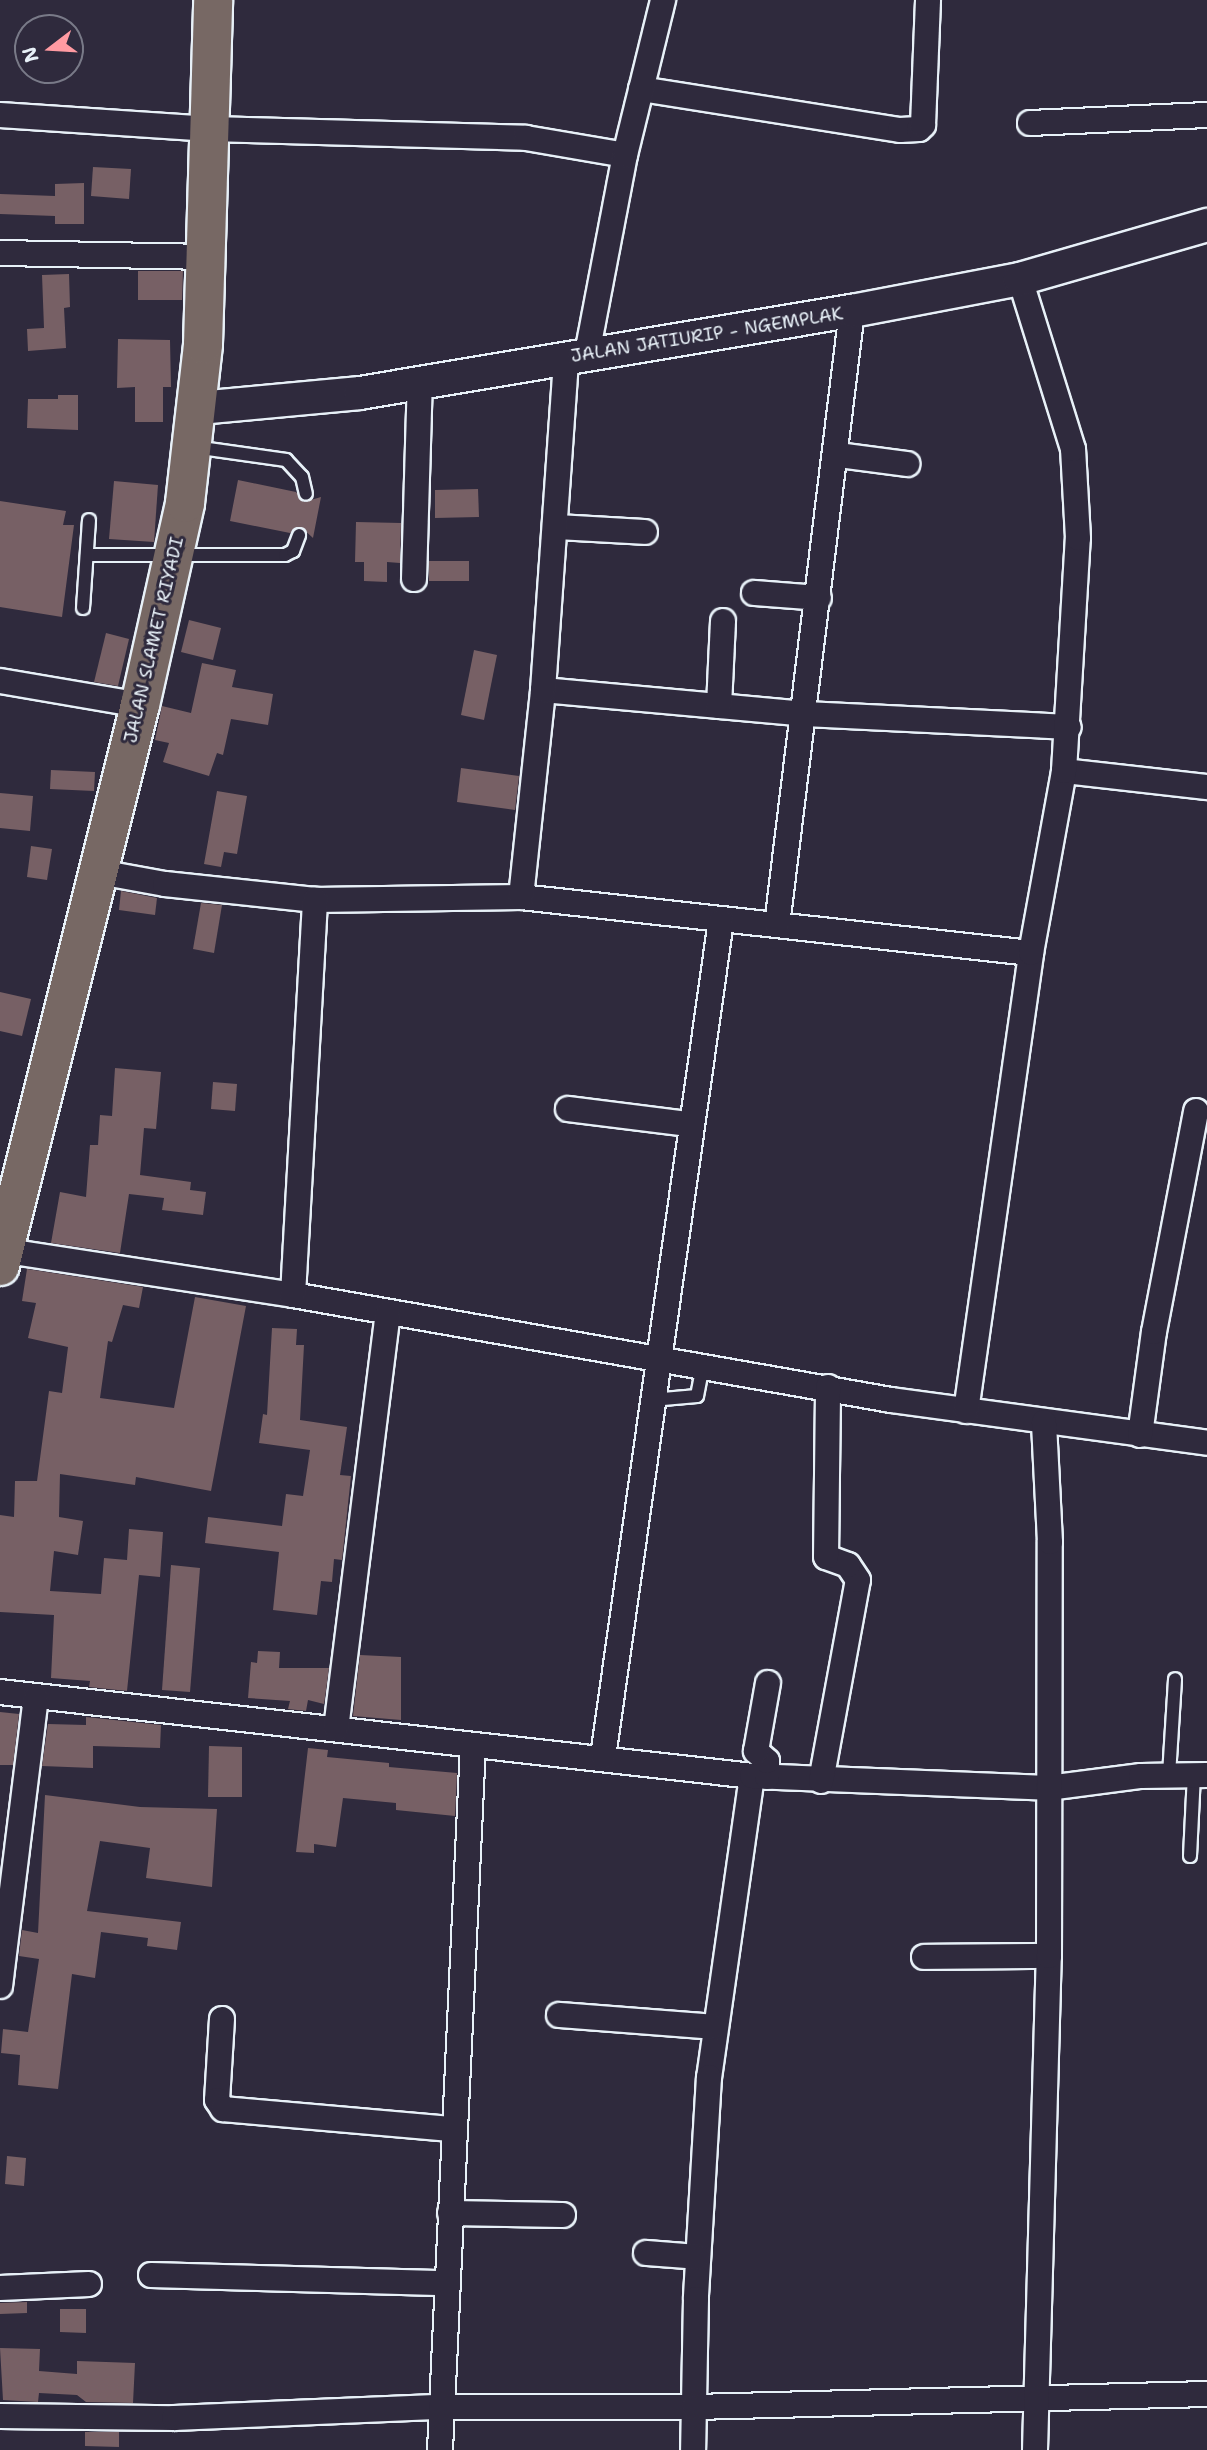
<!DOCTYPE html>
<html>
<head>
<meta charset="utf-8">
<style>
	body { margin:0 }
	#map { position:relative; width:1207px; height:2450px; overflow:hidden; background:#2f2a3d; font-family:"Shantell Sans",sans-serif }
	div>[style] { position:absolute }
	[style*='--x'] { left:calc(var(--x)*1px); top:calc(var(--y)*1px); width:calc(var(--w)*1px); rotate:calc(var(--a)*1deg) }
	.building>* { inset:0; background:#776065 }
	.roads { filter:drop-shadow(2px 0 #e8f1f8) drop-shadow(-2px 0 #e8f1f8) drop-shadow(0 2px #e8f1f8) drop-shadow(0 -2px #e8f1f8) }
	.service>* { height:12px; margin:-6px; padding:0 6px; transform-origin:6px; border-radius:6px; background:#2f2a3d }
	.minor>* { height:24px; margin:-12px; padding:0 12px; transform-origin:12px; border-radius:12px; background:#2f2a3d }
	.tertiary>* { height:32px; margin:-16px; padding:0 16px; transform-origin:16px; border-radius:16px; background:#2f2a3d }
	.primary>* { height:38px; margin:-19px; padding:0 19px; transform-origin:19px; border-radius:19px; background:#776864 }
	span { translate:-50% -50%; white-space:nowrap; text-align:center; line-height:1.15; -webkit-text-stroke:6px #2f2a3d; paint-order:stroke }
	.street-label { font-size:18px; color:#e8f1f8 }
	.north { position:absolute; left:14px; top:14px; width:70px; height:70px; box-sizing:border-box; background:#2f2a3d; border:2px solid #797a88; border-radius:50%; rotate:253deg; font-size:19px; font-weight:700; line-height:28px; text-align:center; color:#e8f1f8 }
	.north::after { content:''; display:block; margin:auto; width:24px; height:32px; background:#ff9aa2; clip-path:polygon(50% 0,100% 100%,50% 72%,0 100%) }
</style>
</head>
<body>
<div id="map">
	<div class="building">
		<div style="clip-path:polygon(93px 167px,131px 169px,129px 199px,91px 196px)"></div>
		<div style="clip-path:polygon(84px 183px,84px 224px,55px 224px,55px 216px,0 214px,0 194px,55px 196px,55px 184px)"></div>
		<div style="clip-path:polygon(138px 271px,183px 271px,182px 300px,138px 300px)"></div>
		<div style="clip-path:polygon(69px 274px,70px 307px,64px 308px,66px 348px,28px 351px,27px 329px,44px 328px,42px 275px)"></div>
		<div style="clip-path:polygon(118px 339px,170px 340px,171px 387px,163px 387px,163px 422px,135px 422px,135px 387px,117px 388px)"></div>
		<div style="clip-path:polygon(58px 395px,78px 395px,78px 430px,27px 428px,28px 399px,58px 399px)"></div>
		<div style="clip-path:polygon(238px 480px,296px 492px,304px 502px,321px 497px,313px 538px,301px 527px,290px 533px,230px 521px)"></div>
		<div style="clip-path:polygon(114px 481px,158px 485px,154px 542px,109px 539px)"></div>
		<div style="clip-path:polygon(478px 489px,479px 517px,435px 518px,435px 490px)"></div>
		<div style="clip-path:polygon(0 501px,66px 511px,63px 525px,74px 525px,62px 617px,0 607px)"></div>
		<div style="clip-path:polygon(356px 522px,401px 523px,400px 563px,387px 562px,387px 582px,364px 581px,364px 562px,355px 562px)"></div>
		<div style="clip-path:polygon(429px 561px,469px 561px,469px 581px,429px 581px)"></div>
		<div style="clip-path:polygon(189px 620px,221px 628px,213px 660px,181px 652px)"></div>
		<div style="clip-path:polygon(106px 633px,129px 639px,118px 686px,94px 682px)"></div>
		<div style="clip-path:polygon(474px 650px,497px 655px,484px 720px,461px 715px)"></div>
		<div style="clip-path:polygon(202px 663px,236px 670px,232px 687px,273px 694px,268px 725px,231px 719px,223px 755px,217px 753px,209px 776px,163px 762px,169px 743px,155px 740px,162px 706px,191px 713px)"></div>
		<div style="clip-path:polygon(461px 768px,519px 776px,515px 810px,457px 802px)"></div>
		<div style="clip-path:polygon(51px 770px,95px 772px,94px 791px,50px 789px)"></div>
		<div style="clip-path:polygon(217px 791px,247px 796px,237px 854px,224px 852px,221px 867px,204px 864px)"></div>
		<div style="clip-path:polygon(0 793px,33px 796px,30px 831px,0 828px)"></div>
		<div style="clip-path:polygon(31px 846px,52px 849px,47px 880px,27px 877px)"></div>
		<div style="clip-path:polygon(121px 891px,157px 898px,155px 915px,119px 910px)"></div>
		<div style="clip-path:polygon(201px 903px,222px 905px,214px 953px,193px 949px)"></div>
		<div style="clip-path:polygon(0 992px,31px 999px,22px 1036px,0 1031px)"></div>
		<div style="clip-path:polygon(115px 1068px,161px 1072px,156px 1129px,144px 1128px,140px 1175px,191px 1182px,190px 1190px,206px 1192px,203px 1215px,162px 1210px,164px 1198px,129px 1194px,120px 1253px,51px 1243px,60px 1192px,86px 1197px,90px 1145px,98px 1145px,100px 1115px,112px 1116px)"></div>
		<div style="clip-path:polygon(213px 1082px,237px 1084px,235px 1111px,211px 1109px)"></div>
		<div style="clip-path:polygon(27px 1269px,143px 1287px,139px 1308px,123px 1305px,112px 1342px,108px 1341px,100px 1398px,174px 1408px,195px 1297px,246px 1306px,211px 1491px,136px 1477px,135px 1485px,60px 1474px,59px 1517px,83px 1521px,78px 1555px,54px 1551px,50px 1591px,101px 1594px,104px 1558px,127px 1560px,129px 1529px,163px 1532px,160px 1577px,139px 1575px,127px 1691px,89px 1687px,90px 1681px,51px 1678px,54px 1615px,0 1612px,0 1515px,14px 1517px,15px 1481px,37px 1481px,49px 1391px,62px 1393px,68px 1347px,28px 1338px,36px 1303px,22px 1301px)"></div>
		<div style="clip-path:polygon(272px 1328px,297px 1329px,296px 1345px,304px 1345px,300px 1420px,347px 1427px,340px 1475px,351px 1476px,342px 1560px,334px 1559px,332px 1582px,321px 1581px,317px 1615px,273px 1610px,279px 1552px,205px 1543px,208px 1517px,282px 1526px,286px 1494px,303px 1496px,310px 1450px,259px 1443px,263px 1414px,267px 1415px)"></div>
		<div style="clip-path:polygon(171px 1565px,200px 1568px,190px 1692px,162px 1690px)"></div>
		<div style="clip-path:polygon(258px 1651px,280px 1652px,279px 1668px,329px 1668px,324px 1704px,308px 1700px,306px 1711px,288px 1709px,290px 1701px,248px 1698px,251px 1662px,257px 1663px)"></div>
		<div style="clip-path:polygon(360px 1655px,401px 1657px,401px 1720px,353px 1716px)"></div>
		<div style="clip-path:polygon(0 1712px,19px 1714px,13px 1765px,0 1765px)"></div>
		<div style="clip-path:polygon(86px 1717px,161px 1725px,160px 1748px,93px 1746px,93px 1768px,42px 1766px,48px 1724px,86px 1725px)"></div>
		<div style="clip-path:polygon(209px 1746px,242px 1747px,242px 1797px,208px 1797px)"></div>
		<div style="clip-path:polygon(308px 1748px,328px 1750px,327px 1757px,389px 1763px,389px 1767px,457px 1773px,455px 1816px,396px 1810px,396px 1803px,343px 1798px,336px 1847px,314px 1844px,314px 1853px,296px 1852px)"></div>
		<div style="clip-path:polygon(45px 1795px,140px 1807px,217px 1809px,212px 1887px,146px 1878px,150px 1848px,100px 1841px,87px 1911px,181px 1922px,177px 1950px,147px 1946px,148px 1938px,101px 1932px,95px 1978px,72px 1974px,58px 2089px,18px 2085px,20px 2055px,1px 2053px,3px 2029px,28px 2032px,39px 1959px,19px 1956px,22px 1930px,38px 1933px)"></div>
		<div style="clip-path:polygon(7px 2156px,26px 2158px,24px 2186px,5px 2184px)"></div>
		<div style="clip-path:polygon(27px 2302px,27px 2313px,0 2314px,0 2303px)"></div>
		<div style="clip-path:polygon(60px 2309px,86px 2309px,86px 2333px,60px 2332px)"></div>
		<div style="clip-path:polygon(0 2348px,40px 2349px,39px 2371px,77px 2374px,77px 2361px,135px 2363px,133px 2403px,86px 2402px,77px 2395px,39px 2393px,38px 2402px,3px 2400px)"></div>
		<div style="clip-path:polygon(85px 2432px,119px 2432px,119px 2447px,85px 2446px)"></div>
	</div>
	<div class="roads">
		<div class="service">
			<div style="--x:194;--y:447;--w:93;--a:8"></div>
			<div style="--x:286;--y:460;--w:23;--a:47"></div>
			<div style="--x:302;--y:477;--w:17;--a:77"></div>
			<div style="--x:88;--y:555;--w:197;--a:0"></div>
			<div style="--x:285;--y:555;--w:9;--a:-27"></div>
			<div style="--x:293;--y:551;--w:17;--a:-69"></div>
			<div style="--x:83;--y:608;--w:88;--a:-86.1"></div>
			<div style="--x:652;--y:1400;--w:45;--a:-5.1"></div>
			<div style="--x:697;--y:1396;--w:32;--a:-79"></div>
			<div style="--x:1169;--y:1775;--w:96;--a:-86.4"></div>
			<div style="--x:1190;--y:1856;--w:82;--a:-87.2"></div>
		</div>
		<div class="minor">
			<div style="--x:641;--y:89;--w:262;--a:9"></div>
			<div style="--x:900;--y:130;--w:19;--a:-3"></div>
			<div style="--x:919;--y:129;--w:6;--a:-45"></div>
			<div style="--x:923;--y:125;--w:125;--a:-87.7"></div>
			<div style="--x:0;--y:115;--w:211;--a:3.8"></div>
			<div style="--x:211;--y:129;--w:315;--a:1.6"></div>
			<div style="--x:526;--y:138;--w:100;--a:9.7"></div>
			<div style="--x:1030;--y:123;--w:177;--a:-2.6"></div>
			<div style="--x:0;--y:253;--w:207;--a:1.1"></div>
			<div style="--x:587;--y:354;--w:203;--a:-79.2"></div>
			<div style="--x:625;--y:155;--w:160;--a:-76.2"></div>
			<div style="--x:838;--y:455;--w:70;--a:7.4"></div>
			<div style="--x:556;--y:527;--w:89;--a:3.2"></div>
			<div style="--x:414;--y:579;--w:197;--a:-88.3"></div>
			<div style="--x:754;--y:593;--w:65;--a:4.4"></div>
			<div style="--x:0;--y:681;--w:142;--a:9.7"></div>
			<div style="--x:543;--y:690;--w:263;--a:5.2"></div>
			<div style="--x:805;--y:714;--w:264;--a:2.8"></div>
			<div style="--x:719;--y:706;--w:85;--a:-87.3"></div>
			<div style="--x:1064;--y:771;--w:144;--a:6.4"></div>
			<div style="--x:99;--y:872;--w:67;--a:10.3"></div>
			<div style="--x:165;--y:884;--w:151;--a:6.1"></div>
			<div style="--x:315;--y:900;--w:206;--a:-0.8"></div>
			<div style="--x:521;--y:897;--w:513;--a:6.27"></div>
			<div style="--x:521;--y:897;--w:208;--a:-83.9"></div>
			<div style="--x:543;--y:690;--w:333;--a:-86"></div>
			<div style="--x:777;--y:925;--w:619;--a:-83.04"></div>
			<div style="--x:568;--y:1109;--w:122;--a:7.1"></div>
			<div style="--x:0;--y:1250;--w:296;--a:8.7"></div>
			<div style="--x:293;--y:1295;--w:607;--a:9.96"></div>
			<div style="--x:891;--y:1400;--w:319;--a:7.7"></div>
			<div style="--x:293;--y:1295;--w:396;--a:-86.8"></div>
			<div style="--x:966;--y:1411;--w:463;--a:-81.9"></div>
			<div style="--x:1031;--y:953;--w:185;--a:-79.7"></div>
			<div style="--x:1064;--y:771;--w:233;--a:-86.6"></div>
			<div style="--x:1078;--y:538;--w:89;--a:-93.2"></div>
			<div style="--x:1073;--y:449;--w:178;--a:-107.3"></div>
			<div style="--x:1140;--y:1435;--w:104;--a:-82.3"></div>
			<div style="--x:1154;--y:1332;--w:225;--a:-79.2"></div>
			<div style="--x:0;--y:1692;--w:757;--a:6.37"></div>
			<div style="--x:752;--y:1776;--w:304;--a:98.1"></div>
			<div style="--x:709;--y:2077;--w:222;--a:93.4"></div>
			<div style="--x:696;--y:2299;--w:151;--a:91.1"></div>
			<div style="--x:336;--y:1729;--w:419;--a:-82.9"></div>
			<div style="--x:603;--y:1757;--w:844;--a:-81.97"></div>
			<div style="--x:752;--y:1776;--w:296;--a:2.3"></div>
			<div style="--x:1048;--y:1788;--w:94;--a:-7.4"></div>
			<div style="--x:1141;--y:1776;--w:66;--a:-0.9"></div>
			<div style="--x:767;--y:1777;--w:16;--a:-90"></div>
			<div style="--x:767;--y:1761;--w:15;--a:-138"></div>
			<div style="--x:756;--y:1751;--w:69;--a:-80"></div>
			<div style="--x:821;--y:1781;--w:204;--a:-79.6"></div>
			<div style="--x:858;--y:1580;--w:18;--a:-124"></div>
			<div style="--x:848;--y:1565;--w:23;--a:-160"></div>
			<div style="--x:826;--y:1557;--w:170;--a:-89.3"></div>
			<div style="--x:924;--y:1957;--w:125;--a:-0.5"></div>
			<div style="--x:0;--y:1986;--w:291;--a:-82.9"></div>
			<div style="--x:559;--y:2015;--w:155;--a:4.4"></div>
			<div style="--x:222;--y:2019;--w:81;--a:93.5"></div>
			<div style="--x:217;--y:2100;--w:11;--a:56"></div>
			<div style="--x:223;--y:2109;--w:231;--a:5"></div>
			<div style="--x:450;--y:2213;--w:113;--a:1"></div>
			<div style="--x:646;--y:2253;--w:52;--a:4.4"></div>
			<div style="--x:151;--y:2275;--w:295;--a:1.6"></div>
			<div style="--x:0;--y:2288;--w:89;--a:-2.6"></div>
			<div style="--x:0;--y:2416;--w:174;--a:0.7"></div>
			<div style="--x:174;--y:2418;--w:267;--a:-2.4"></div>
			<div style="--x:441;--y:2407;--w:253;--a:0"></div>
			<div style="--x:694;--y:2407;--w:513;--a:-1.45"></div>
			<div style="--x:440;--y:2450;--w:705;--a:-87.32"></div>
			<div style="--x:1035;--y:2450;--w:494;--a:-88.4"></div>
			<div style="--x:1049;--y:1956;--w:414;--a:-89.9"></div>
			<div style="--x:1050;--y:1542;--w:120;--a:-92.9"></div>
		</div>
		<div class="tertiary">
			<div style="--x:199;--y:408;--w:162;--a:-5.3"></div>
			<div style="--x:360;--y:393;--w:499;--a:-9.5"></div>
			<div style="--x:852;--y:311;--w:171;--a:-10.8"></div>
			<div style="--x:1020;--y:279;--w:195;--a:-16.1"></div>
		</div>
		<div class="primary">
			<div style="--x:0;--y:1266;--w:578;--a:-75.99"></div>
			<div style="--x:140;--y:705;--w:207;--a:-77.4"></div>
			<div style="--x:185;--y:503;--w:160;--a:-83.5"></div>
			<div style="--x:203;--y:344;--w:344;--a:-88.3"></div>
		</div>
	</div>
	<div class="street-label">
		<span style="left:707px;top:335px;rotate:-9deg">JALAN JATIURIP - NGEMPLAK</span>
		<span style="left:154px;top:640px;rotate:-77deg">JALAN SLAMET RIYADI</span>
	</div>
	<div class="north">N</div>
</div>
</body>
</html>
